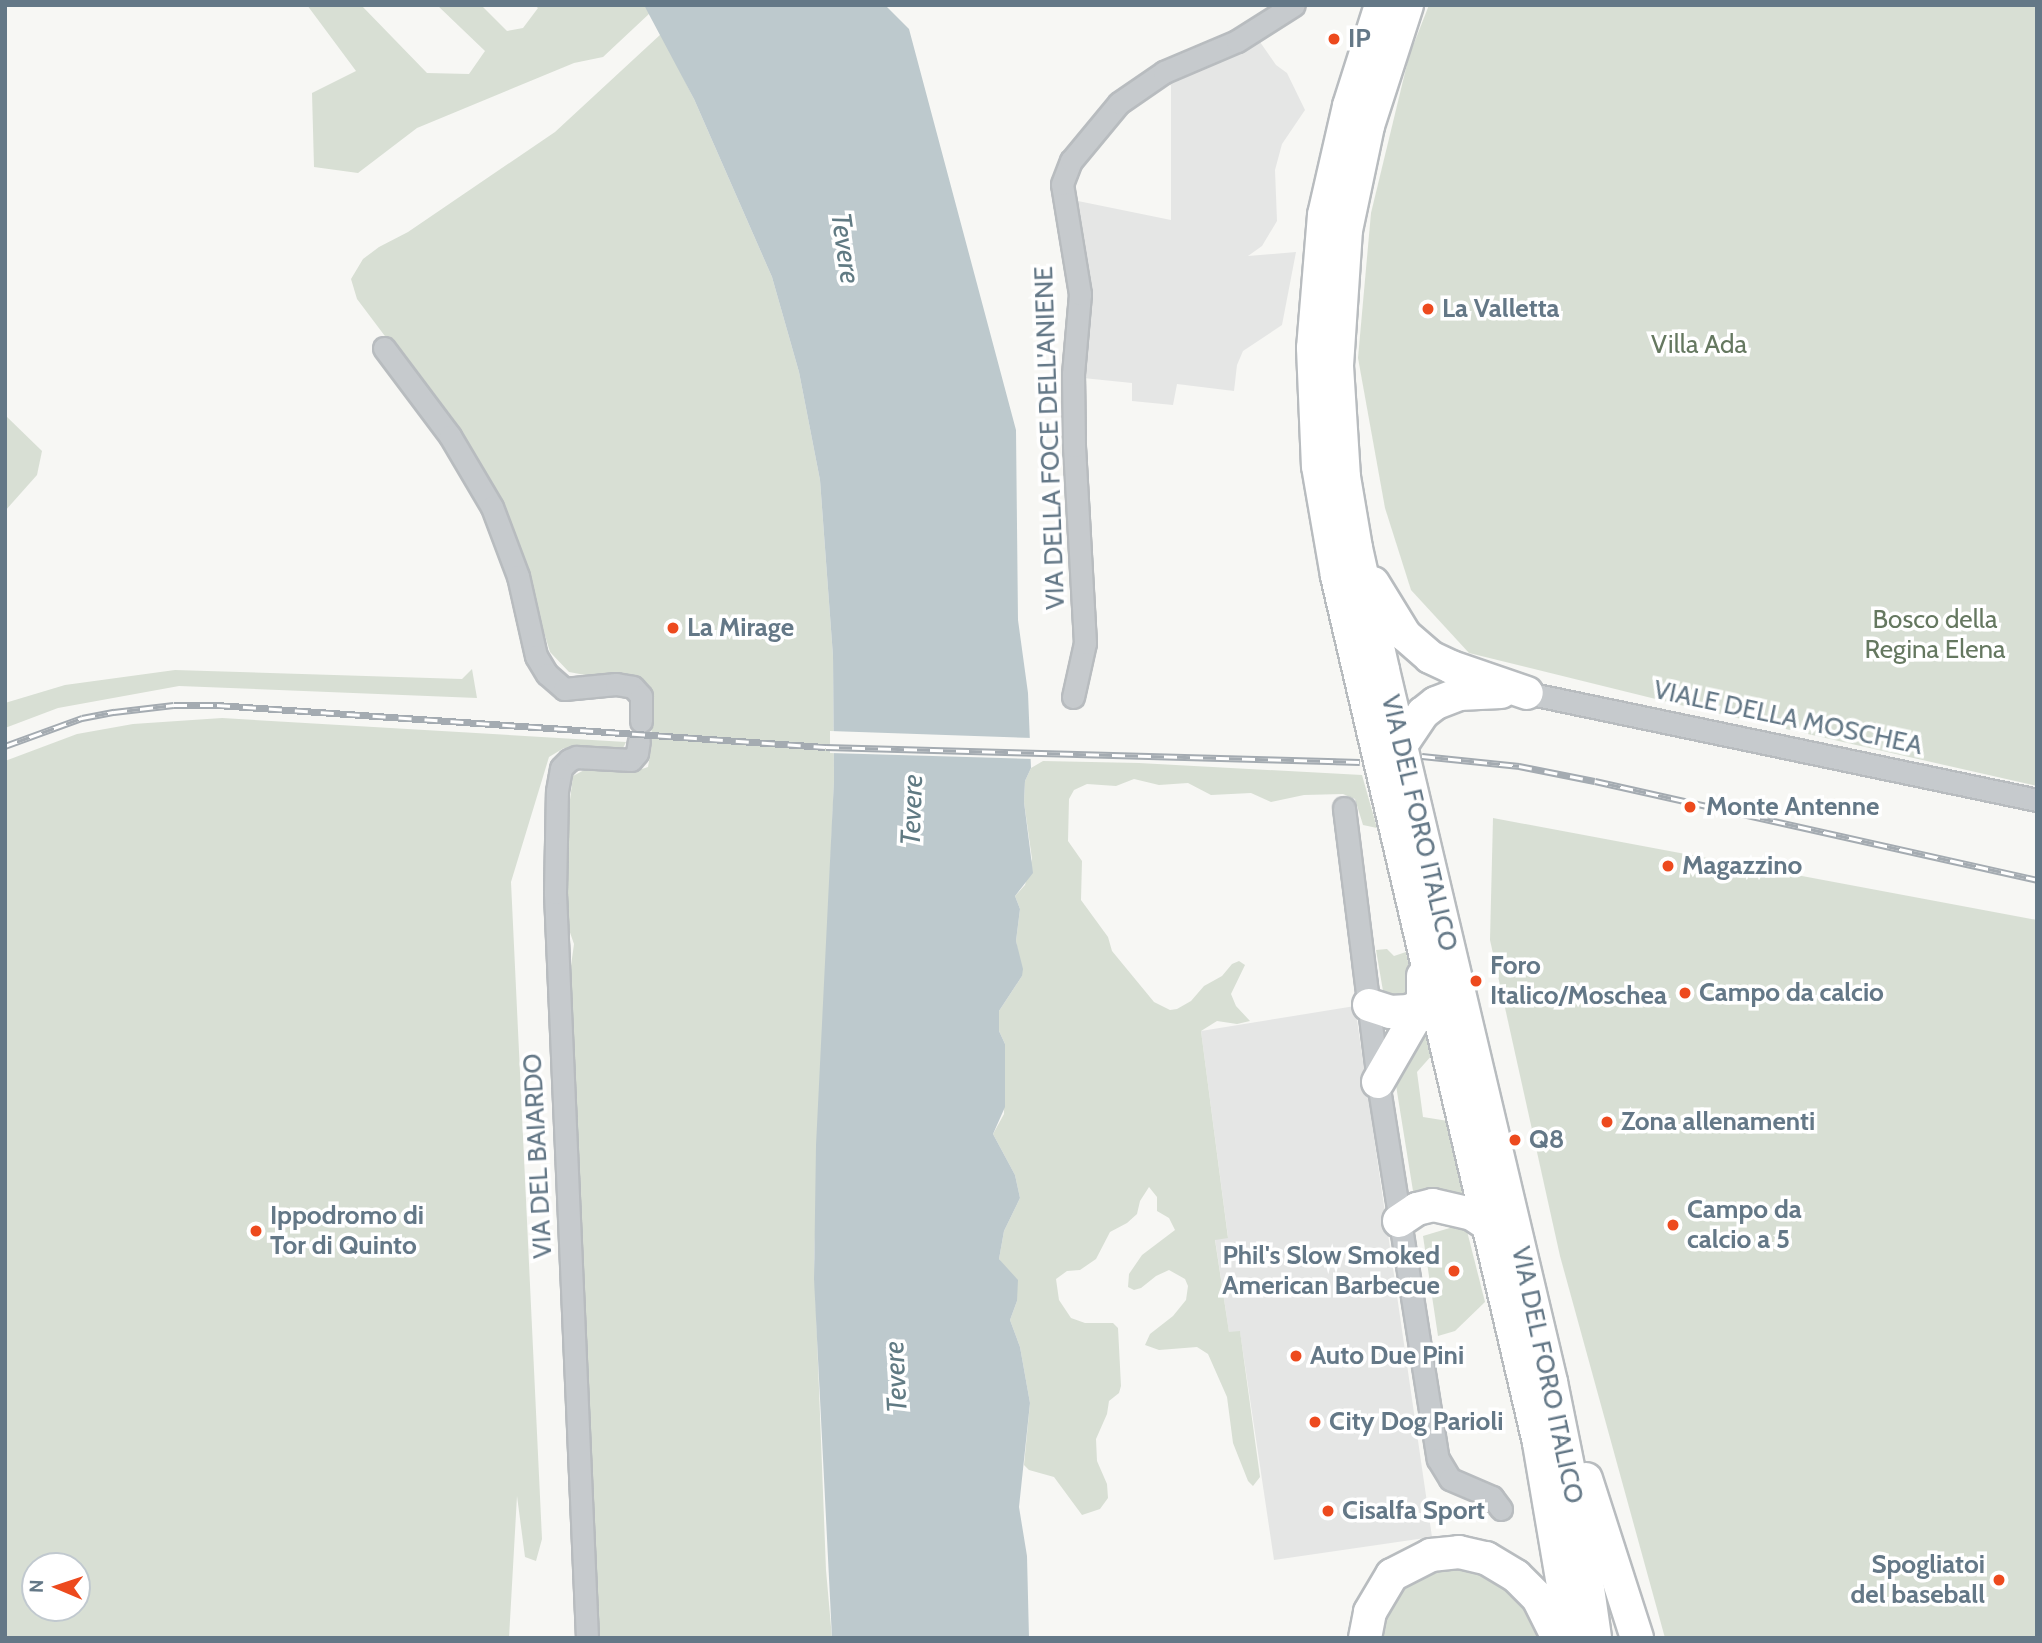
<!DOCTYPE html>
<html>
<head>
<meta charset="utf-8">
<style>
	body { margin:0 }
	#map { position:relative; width:2042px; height:1643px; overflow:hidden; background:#f7f7f4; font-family:Cabin,sans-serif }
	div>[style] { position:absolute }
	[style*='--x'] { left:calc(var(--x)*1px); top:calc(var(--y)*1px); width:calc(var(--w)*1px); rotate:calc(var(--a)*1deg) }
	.built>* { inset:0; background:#e5e6e5 }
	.green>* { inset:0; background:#d8dfd4 }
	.water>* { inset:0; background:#bdc9cd }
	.pier>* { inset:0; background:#f7f7f4 }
	.roads { filter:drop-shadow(2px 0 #b8bcbf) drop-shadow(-2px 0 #b8bcbf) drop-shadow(0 2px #b8bcbf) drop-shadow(0 -2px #b8bcbf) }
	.minor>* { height:21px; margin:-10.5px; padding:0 10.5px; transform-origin:10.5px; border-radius:10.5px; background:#c6cacd }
	.highway>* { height:32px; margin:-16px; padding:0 16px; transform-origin:16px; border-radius:16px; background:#fff }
	.rail>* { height:7px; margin-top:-3.5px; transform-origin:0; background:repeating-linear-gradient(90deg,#fff 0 13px,#a4abb1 0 26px); box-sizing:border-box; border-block:2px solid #a4abb1 }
	.dots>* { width:19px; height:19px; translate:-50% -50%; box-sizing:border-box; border:4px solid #fff; border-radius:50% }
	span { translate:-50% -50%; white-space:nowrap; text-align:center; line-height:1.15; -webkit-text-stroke:7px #fff; paint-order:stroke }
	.poi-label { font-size:26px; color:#647887; font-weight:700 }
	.left { translate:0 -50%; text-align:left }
	.right { translate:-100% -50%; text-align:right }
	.park-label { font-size:26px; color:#657860 }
	.street-label { font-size:26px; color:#647887 }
	.water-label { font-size:28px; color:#607a83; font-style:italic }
	.frame { position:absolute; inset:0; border:7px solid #647887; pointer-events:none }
	.north { position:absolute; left:21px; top:1552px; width:70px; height:70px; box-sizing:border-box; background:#fff; border:2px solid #c1c9cf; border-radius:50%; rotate:272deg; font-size:19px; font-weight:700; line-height:28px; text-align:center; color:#647887 }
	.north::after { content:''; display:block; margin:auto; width:24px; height:32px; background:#ed4a1e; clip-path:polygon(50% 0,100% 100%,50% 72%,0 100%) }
</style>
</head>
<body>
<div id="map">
	<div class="built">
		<div style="clip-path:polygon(1258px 39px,1276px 65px,1287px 73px,1305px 110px,1282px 144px,1275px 170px,1277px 221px,1262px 246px,1248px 256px,1296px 252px,1282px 325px,1243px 351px,1237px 365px,1234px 391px,1177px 384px,1173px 405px,1132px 401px,1132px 383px,1083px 378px,1073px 200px,1171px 220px,1171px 86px,1166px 76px)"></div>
		<div style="clip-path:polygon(1355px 1006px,1432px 1537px,1274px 1560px,1240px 1332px,1229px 1332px,1215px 1239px,1228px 1237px,1201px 1031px)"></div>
	</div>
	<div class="green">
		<div style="clip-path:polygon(307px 5px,361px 5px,427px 73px,469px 74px,485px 51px,437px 5px,481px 5px,507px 31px,523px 28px,538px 8px,534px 5px,644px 5px,650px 13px,603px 57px,574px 63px,417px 128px,358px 173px,314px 167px,312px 93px,356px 71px)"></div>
		<div style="clip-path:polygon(1429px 5px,2037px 5px,2037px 786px,1680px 705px,1469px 653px,1411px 590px,1385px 508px,1358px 358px,1371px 213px,1409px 56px)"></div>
		<div style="clip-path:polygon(661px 34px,694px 99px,772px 277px,799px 372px,820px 480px,833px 656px,834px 780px,814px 1259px,826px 1570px,832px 1638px,597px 1638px,583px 1378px,576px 1087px,569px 980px,574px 944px,567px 924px,563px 855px,573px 776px,588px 768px,633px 772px,648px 767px,652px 743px,651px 705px,628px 683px,569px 672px,550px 652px,511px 525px,470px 449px,357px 299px,351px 279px,363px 259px,379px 247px,408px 232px,555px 132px)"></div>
		<div style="clip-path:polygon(5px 415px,42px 451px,37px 475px,5px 511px)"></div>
		<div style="clip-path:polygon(472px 669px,477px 698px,179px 686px,58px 708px,5px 728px,5px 703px,65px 685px,175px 670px,462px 679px)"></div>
		<div style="clip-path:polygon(evenodd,222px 718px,626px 742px,621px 752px,564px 748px,549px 757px,511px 882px,542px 1539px,536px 1561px,525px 1557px,517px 1496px,509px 1638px,5px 1638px,5px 761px,77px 734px,133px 724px,222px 718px,35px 1566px,77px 1566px,77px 1608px,35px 1608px,35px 1566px)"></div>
		<div style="clip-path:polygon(1043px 761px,1139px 763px,1362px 775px,1377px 828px,1363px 825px,1355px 799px,1343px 794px,1304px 795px,1271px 802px,1251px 793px,1211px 795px,1188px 783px,1159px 785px,1134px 779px,1116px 786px,1087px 784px,1074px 790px,1069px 799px,1068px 841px,1082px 861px,1081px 900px,1108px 937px,1112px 951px,1154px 1002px,1170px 1010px,1177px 1009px,1191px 1001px,1204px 986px,1222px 976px,1232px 964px,1239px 961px,1245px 965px,1231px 994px,1236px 1006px,1250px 1021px,1237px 1024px,1217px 1021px,1201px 1031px,1228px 1238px,1215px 1240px,1229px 1332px,1240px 1331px,1260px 1477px,1253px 1486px,1248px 1481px,1233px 1443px,1227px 1397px,1208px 1354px,1197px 1347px,1159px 1350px,1145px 1345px,1150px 1334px,1173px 1316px,1186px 1300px,1188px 1286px,1185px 1279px,1169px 1270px,1156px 1276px,1141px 1288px,1134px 1290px,1128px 1287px,1129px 1274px,1142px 1255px,1175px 1230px,1169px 1218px,1157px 1211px,1157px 1197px,1149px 1187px,1140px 1201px,1137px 1214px,1127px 1223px,1110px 1232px,1096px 1259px,1080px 1270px,1067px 1271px,1056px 1279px,1059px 1300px,1071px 1318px,1085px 1323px,1113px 1323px,1118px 1328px,1121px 1386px,1119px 1393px,1109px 1401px,1107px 1414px,1096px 1439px,1097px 1461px,1107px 1484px,1108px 1498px,1100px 1509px,1082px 1515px,1054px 1477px,1029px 1470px,1024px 1465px,1030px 1403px,1020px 1347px,1010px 1320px,1017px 1301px,1007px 1270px,999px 1259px,1004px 1231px,1020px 1198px,1015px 1175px,993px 1134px,1004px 1114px,1005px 1044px,999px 1031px,999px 1011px,1022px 976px,1016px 941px,1020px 909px,1015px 896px,1025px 885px,1032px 859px,1024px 802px,1025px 781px,1031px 768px)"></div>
		<div style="clip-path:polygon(1493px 818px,2037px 920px,2037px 1638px,1665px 1638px,1560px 1256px,1490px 940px)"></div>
		<div style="clip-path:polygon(1387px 949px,1394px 956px,1406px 952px,1413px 985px,1406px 1000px,1386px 997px,1383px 991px,1376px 950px)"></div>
		<div style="clip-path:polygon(1430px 1033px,1433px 1054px,1417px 1072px,1423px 1117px,1448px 1121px,1466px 1196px,1437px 1190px,1413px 1191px,1394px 1073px,1413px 1041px)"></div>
		<div style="clip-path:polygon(1453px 1227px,1467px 1231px,1485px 1302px,1455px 1331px,1438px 1336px,1423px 1236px)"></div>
		<div style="clip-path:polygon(1452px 1566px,1495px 1576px,1531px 1605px,1547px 1638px,1379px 1638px,1392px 1601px,1405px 1586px,1427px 1572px)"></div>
	</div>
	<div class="water">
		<div style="clip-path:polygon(644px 5px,885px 5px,909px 29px,1016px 430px,1018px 620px,1028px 693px,1031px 768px,1025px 781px,1024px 802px,1033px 873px,1015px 896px,1020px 909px,1016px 941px,1023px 969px,1022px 976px,999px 1011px,999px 1031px,1005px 1044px,1005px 1107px,993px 1134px,1015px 1175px,1020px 1198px,1004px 1231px,999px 1259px,1018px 1280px,1017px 1301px,1010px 1320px,1020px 1347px,1030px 1403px,1019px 1507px,1027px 1556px,1029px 1638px,832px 1638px,814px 1279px,816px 1145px,834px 780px,833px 656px,820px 480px,799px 372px,772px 277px,694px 99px)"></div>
	</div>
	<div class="pier">
		<div style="clip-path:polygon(830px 731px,1033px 738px,1034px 759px,830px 753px)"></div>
	</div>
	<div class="roads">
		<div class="minor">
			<div style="--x:384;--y:348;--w:110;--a:53.1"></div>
			<div style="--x:450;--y:436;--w:82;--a:59.4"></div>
			<div style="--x:492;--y:507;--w:74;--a:69.4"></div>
			<div style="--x:518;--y:576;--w:82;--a:77.3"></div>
			<div style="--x:536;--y:656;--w:21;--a:59"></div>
			<div style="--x:547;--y:674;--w:23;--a:41"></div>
			<div style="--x:564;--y:689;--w:52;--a:-5.5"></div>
			<div style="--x:616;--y:684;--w:17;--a:10"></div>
			<div style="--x:633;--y:687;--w:12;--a:48"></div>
			<div style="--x:641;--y:696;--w:25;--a:90"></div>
			<div style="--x:1527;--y:693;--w:521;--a:11.85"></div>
			<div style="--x:1073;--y:697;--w:55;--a:-77.5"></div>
			<div style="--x:1085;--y:643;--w:197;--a:-93.2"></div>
			<div style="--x:1074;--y:446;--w:72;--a:-90.8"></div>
			<div style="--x:1073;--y:374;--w:80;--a:-85"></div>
			<div style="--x:1080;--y:294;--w:111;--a:-99.3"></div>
			<div style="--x:1062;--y:184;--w:25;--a:-69"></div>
			<div style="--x:1071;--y:161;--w:75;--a:-50.4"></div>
			<div style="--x:1119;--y:103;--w:55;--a:-34.6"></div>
			<div style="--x:1164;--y:72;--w:79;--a:-23"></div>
			<div style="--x:1237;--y:41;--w:67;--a:-32.3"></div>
			<div style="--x:1344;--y:808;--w:276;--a:82.9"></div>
			<div style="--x:1378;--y:1082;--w:382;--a:81"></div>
			<div style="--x:1438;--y:1459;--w:23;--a:59"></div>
			<div style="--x:1450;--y:1479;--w:46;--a:23.2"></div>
			<div style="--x:1492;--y:1497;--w:15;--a:53"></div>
			<div style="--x:587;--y:1638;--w:746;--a:-92.46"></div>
			<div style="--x:555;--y:893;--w:102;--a:-88.9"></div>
			<div style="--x:557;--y:791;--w:23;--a:-80"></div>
			<div style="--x:561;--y:768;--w:11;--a:-45"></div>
			<div style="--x:569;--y:760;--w:8;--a:-23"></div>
			<div style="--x:576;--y:757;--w:55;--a:3.1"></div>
			<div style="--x:631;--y:760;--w:9;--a:-49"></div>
			<div style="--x:637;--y:753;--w:12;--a:-81"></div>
		</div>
		<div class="highway">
			<div style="--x:1381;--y:5;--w:106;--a:107.6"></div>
			<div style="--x:1349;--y:106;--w:112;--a:102.9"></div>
			<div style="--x:1324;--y:215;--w:133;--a:94.7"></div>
			<div style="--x:1313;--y:348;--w:118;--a:87.6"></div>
			<div style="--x:1318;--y:466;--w:112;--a:80.2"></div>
			<div style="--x:1337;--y:576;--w:890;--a:76.88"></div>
			<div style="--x:1539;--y:1443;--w:198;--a:80.4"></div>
			<div style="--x:1407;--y:5;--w:127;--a:107.9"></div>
			<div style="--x:1368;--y:126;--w:106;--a:101.9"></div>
			<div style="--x:1346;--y:230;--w:136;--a:93.8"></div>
			<div style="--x:1337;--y:366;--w:111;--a:86.4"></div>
			<div style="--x:1344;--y:477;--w:72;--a:80.4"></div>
			<div style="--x:1356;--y:548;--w:125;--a:77.5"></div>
			<div style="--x:1383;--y:670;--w:732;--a:76.72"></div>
			<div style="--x:1551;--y:1382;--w:132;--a:78.6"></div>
			<div style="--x:1577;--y:1511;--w:128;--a:81.9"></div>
			<div style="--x:1373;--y:583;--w:61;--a:58.4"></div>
			<div style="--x:1405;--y:635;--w:33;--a:41"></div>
			<div style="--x:1430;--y:657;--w:23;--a:25"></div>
			<div style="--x:1451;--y:667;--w:80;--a:18.9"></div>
			<div style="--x:1402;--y:744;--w:37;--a:-56"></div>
			<div style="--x:1423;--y:713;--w:16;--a:-38"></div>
			<div style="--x:1436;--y:703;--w:25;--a:-21"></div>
			<div style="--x:1459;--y:694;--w:42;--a:-2.7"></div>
			<div style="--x:1369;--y:1005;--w:22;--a:18"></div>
			<div style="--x:1390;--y:1012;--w:19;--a:-3"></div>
			<div style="--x:1409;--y:1011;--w:16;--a:-27"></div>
			<div style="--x:1378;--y:1082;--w:90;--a:-60"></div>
			<div style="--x:1423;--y:1004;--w:28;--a:-90"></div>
			<div style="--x:1399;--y:1221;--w:22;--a:-34"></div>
			<div style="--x:1417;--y:1209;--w:16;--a:-14"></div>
			<div style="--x:1433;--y:1205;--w:40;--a:13"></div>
			<div style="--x:1472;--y:1214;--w:18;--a:34"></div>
			<div style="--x:1586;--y:1479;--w:167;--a:72.2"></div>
			<div style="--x:1365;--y:1638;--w:26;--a:-79"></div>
			<div style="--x:1370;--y:1612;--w:43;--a:-59.3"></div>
			<div style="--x:1392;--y:1575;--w:44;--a:-27.1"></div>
			<div style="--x:1431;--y:1555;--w:28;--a:-6"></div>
			<div style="--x:1459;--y:1552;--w:28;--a:13"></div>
			<div style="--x:1486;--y:1558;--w:35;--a:31"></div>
			<div style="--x:1516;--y:1576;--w:31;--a:45"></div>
			<div style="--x:1538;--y:1598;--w:45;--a:63.4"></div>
		</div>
	</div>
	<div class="rail">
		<div style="--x:5;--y:746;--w:82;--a:-20"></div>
		<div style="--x:82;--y:718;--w:33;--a:-11"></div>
		<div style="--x:114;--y:712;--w:60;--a:-6.7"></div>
		<div style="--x:174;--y:705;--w:43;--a:0"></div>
		<div style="--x:217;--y:705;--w:610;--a:3.95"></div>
		<div style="--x:826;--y:747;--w:534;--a:1.61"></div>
		<div style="--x:1422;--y:756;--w:98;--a:5.9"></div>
		<div style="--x:1519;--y:766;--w:77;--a:11.2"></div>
		<div style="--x:1595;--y:781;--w:453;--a:12.6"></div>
	</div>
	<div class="dots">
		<div style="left:1334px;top:39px;background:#ed4a1e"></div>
		<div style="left:1428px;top:309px;background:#ed4a1e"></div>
		<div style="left:673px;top:628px;background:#ed4a1e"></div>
		<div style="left:1690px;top:807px;background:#ed4a1e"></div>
		<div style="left:1668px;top:866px;background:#ed4a1e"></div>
		<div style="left:1476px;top:981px;background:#ed4a1e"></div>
		<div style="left:1685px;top:993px;background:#ed4a1e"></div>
		<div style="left:1607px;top:1122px;background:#ed4a1e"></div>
		<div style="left:1515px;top:1140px;background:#ed4a1e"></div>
		<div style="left:1673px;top:1225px;background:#ed4a1e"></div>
		<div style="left:256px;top:1231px;background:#ed4a1e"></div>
		<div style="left:1454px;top:1271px;background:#ed4a1e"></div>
		<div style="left:1296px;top:1356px;background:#ed4a1e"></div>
		<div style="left:1315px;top:1422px;background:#ed4a1e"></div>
		<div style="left:1328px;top:1511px;background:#ed4a1e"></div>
		<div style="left:1999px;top:1580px;background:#ed4a1e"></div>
	</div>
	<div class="poi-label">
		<span class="left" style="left:1348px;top:39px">IP</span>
		<span class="left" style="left:1442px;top:309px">La Valletta</span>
		<span class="left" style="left:687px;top:628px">La Mirage</span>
		<span class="left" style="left:1706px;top:807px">Monte Antenne</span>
		<span class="left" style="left:1682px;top:866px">Magazzino</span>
		<span class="left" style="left:1490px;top:981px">Foro<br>Italico/Moschea</span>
		<span class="left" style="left:1699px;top:993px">Campo da calcio</span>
		<span class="left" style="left:1621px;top:1122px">Zona allenamenti</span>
		<span class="left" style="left:1529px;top:1140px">Q8</span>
		<span class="left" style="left:1687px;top:1225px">Campo da<br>calcio a 5</span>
		<span class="left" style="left:270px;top:1231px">Ippodromo di<br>Tor di Quinto</span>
		<span class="right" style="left:1440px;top:1271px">Phil's Slow Smoked<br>American Barbecue</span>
		<span class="left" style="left:1310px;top:1356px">Auto Due Pini</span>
		<span class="left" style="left:1329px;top:1422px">City Dog Parioli</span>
		<span class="left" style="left:1342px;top:1511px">Cisalfa Sport</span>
		<span class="right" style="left:1985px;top:1580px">Spogliatoi<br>del baseball</span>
	</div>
	<div class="park-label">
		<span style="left:1699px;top:345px">Villa Ada</span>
		<span style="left:1935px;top:635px">Bosco della<br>Regina Elena</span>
	</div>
	<div class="street-label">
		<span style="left:1050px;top:438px;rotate:-92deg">VIA DELLA FOCE DELL'ANIENE</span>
		<span style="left:1788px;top:718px;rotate:12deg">VIALE DELLA MOSCHEA</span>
		<span style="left:1419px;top:823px;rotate:77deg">VIA DEL FORO ITALICO</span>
		<span style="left:538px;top:1156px;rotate:-93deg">VIA DEL BAIARDO</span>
		<span style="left:1547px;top:1375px;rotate:78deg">VIA DEL FORO ITALICO</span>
	</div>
	<div class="water-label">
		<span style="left:846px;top:248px;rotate:82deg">Tevere</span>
		<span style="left:911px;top:810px;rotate:-88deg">Tevere</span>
		<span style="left:895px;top:1377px;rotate:-93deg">Tevere</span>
	</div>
	<div class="frame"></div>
	<div class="north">N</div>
</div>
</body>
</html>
